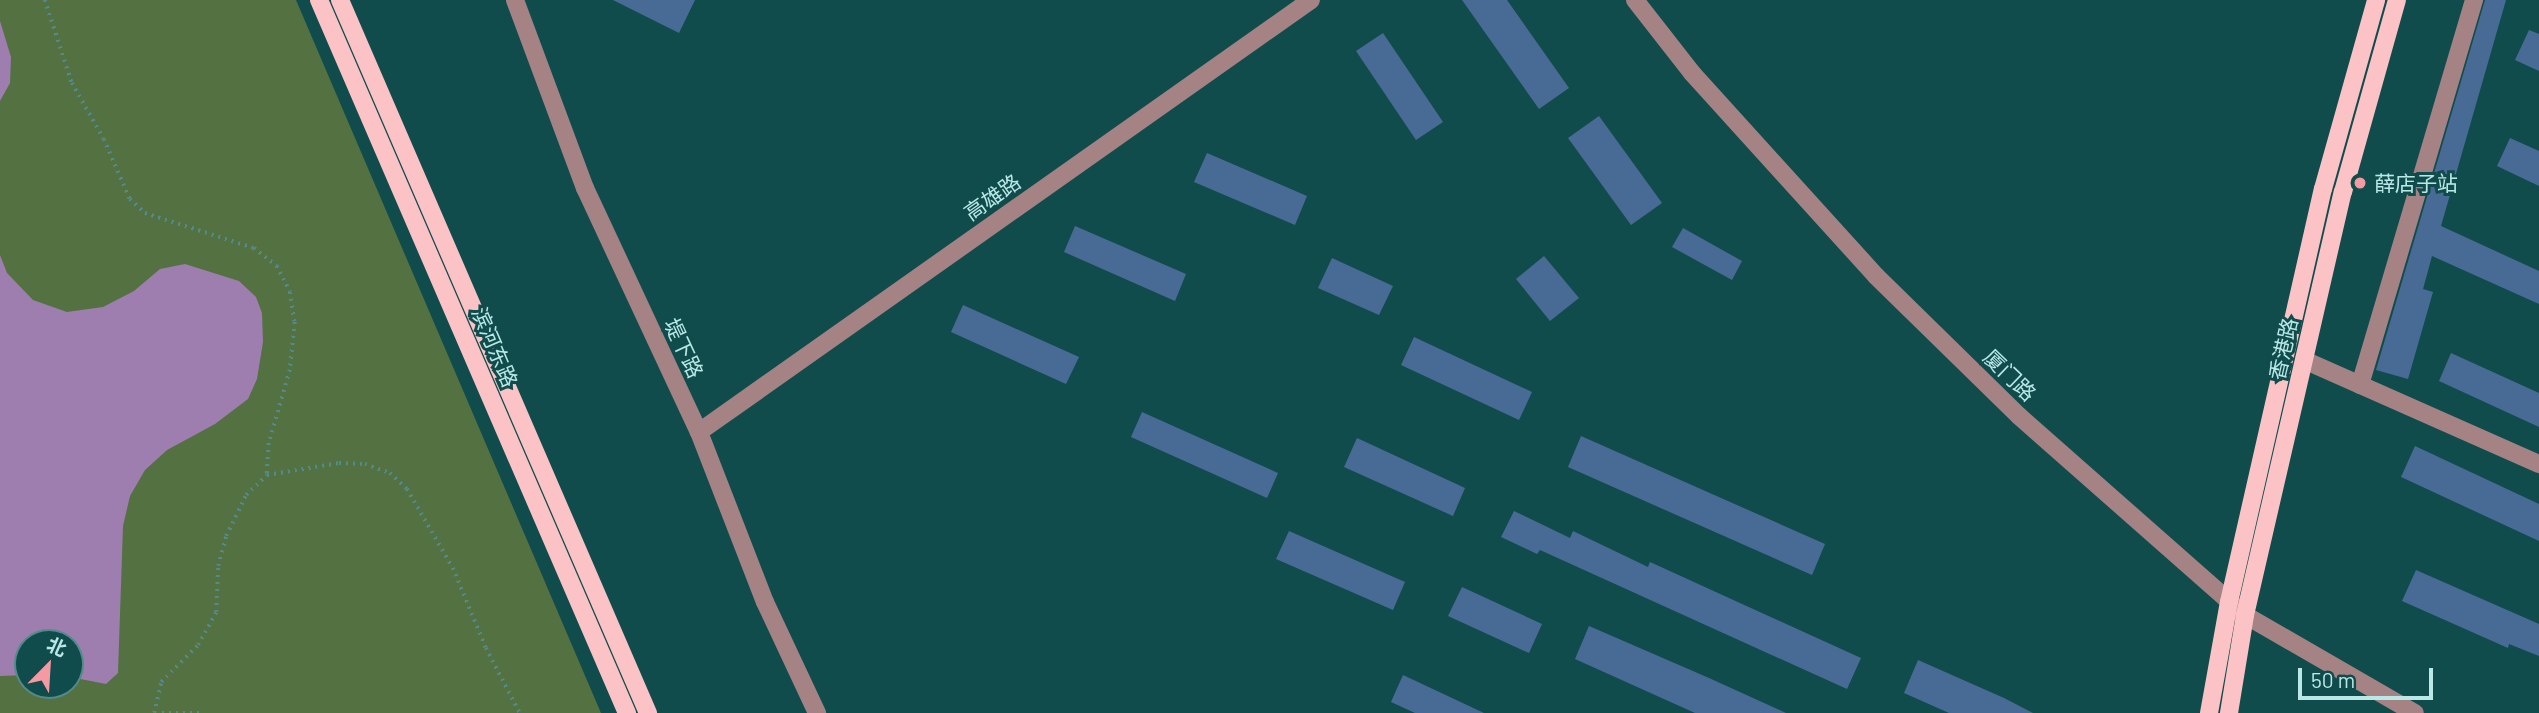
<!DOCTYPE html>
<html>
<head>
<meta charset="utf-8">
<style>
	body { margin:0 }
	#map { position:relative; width:2539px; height:713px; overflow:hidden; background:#114c4c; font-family:Barlow,"Noto Sans SC",sans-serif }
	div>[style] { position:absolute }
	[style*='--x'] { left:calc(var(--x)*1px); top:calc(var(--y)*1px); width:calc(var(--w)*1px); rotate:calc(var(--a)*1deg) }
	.green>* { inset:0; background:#537141 }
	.water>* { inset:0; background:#9e7eae }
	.building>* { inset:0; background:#486b96 }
	.path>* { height:3.5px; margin-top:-1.75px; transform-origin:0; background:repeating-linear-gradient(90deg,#548a8a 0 2px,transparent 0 7px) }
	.minor>* { height:18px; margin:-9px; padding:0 9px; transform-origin:9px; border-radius:9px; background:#a58284 }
	.major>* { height:18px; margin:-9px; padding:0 9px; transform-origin:9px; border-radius:9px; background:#fcc3c6 }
	.dots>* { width:19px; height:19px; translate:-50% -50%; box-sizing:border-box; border:4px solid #114c4c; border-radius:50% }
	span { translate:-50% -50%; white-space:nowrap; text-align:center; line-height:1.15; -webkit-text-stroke:6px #114c4c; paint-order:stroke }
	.poi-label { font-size:21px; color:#b9e8e7 }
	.left { translate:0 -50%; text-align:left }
	.street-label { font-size:21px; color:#b9e8e7 }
	.north { position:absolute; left:14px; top:629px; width:70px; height:70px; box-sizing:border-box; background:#114c4c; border:2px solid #548a8a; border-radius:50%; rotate:24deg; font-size:19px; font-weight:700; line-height:28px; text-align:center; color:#b9e8e7 }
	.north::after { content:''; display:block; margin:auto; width:24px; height:32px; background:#f49aa2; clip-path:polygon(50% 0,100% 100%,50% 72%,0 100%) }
	.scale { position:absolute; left:2298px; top:668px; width:135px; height:32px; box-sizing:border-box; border:4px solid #b9e8e7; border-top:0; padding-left:9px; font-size:21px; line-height:24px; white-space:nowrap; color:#b9e8e7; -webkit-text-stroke:5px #114c4c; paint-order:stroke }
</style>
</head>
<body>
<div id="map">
	<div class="green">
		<div style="clip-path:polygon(evenodd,0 0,296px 0,601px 713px,0 713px,0 0,28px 643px,70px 643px,70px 685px,28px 685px,28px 643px)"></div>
	</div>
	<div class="water">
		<div style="clip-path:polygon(0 21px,11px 57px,10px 83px,0 101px)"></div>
		<div style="clip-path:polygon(0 255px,7px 273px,33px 300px,67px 312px,103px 307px,134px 291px,160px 269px,185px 264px,239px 281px,256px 297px,262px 313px,263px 342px,257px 379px,248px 399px,215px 424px,167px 450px,145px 470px,130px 496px,123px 526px,118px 673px,106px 684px,70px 677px,70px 643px,28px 643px,28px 675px,0 676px)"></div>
	</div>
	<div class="building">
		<div style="clip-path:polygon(613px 0,695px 0,679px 33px)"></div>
		<div style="clip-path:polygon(1462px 0,1507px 0,1569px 88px,1539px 109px)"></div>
		<div style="clip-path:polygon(2485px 0,2506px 0,2441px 226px,2539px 271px,2539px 304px,2432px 256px,2423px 289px,2433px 292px,2408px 379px,2376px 370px)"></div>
		<div style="clip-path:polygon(2529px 30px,2539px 34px,2539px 71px,2515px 60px)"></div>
		<div style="clip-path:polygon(1383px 33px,1443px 122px,1416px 140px,1356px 51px)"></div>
		<div style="clip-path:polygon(1599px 116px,1662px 203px,1631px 225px,1568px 138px)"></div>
		<div style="clip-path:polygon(2510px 138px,2539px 151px,2539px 186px,2497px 166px)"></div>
		<div style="clip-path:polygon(1207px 153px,1307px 196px,1295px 225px,1194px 182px)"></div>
		<div style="clip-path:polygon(1075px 226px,1186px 274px,1175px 301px,1064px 252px)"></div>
		<div style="clip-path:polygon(1683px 228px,1742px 261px,1732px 280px,1672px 247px)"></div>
		<div style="clip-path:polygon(1544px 256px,1579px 298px,1550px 321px,1516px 279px)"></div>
		<div style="clip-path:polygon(1332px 258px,1393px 286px,1379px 315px,1318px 288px)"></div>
		<div style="clip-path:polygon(963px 305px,1079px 357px,1066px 384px,951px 332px)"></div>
		<div style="clip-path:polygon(1414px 337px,1532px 392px,1519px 420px,1401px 365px)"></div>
		<div style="clip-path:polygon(2451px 353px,2539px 393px,2539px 427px,2439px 381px)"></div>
		<div style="clip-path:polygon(1142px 412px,1278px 473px,1267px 498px,1131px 437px)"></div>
		<div style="clip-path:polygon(1581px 436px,1825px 544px,1812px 575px,1568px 467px)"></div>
		<div style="clip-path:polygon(1357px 438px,1465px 488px,1453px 516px,1344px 467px)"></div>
		<div style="clip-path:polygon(2415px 446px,2539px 504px,2539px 541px,2401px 477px)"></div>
		<div style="clip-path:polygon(1514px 511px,1570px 538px,1573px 531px,1648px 567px,1650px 562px,1861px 658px,1847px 689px,1540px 550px,1537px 554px,1501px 537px)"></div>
		<div style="clip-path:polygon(1289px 531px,1405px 582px,1393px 610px,1276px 559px)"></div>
		<div style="clip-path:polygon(2416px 570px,2539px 624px,2539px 656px,2509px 644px,2508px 648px,2402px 601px)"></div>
		<div style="clip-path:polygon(1462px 587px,1542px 624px,1529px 653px,1448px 616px)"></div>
		<div style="clip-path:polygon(1589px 626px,1709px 678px,1786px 713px,1695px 713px,1575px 659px)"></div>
		<div style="clip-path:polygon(1918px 660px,2004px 698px,2033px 713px,1949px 713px,1904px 693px)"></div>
		<div style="clip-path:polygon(1403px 675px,1484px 713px,1415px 713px,1391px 702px)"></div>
	</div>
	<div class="path">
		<div style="--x:45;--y:0;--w:87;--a:72"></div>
		<div style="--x:72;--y:83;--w:64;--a:60.3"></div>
		<div style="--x:104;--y:139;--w:65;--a:66.6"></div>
		<div style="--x:130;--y:199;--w:21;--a:43"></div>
		<div style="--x:145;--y:213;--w:114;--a:17.8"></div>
		<div style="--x:254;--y:248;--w:29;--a:38"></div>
		<div style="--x:277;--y:266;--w:29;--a:63"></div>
		<div style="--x:290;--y:292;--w:30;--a:81"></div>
		<div style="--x:295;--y:322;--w:48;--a:95.9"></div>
		<div style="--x:290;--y:370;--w:76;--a:106"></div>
		<div style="--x:269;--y:443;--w:32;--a:94"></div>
		<div style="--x:154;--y:713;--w:32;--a:-77"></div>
		<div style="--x:161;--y:682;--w:52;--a:-45"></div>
		<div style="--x:198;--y:645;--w:38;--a:-61"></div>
		<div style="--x:216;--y:612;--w:46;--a:-87.5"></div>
		<div style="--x:218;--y:566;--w:31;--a:-75"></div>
		<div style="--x:226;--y:536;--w:46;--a:-64"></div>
		<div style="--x:246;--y:495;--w:29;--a:-44"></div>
		<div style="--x:267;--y:475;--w:73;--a:-9.5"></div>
		<div style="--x:339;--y:463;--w:26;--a:2"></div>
		<div style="--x:365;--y:464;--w:27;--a:20"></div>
		<div style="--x:390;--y:473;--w:23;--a:43"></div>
		<div style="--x:407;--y:489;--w:91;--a:59.8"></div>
		<div style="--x:453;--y:568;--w:87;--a:67.6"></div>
		<div style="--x:486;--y:648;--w:73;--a:62.4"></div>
		<div style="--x:162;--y:713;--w:37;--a:0"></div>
	</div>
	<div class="minor">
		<div style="--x:515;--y:0;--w:201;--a:69.6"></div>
		<div style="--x:585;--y:188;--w:269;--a:65"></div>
		<div style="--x:699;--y:432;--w:182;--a:68.8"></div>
		<div style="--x:765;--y:602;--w:123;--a:64.9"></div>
		<div style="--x:1635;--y:0;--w:93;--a:52"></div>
		<div style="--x:1692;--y:73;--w:274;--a:47.8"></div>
		<div style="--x:1876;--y:276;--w:200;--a:44.4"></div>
		<div style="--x:2019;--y:416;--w:301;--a:41.4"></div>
		<div style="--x:2245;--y:615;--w:196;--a:30"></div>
		<div style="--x:2304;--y:360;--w:257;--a:23.9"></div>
		<div style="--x:2360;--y:385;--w:402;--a:-73.5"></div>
		<div style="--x:699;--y:432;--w:749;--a:-35.22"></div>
	</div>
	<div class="major">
		<div style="--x:319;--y:0;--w:777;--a:66.64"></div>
		<div style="--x:340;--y:0;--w:777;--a:66.64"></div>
		<div style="--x:2209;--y:713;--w:113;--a:-79.8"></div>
		<div style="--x:2229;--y:602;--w:424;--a:-77.2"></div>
		<div style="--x:2323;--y:189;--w:196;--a:-74.3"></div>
		<div style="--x:2229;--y:713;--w:99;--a:-80.7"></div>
		<div style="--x:2245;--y:615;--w:434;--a:-77"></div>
		<div style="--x:2343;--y:192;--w:199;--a:-74.3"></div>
	</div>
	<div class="dots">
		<div style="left:2360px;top:183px;background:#f49aa2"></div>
	</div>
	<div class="poi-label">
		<span class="left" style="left:2374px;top:183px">薛店子站</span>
	</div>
	<div class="street-label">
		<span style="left:992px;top:197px;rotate:-35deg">高雄路</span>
		<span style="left:495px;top:347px;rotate:67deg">滨河东路</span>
		<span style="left:684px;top:348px;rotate:65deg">堤下路</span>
		<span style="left:2283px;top:349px;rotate:-77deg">香港路</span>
		<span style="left:2010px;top:375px;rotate:44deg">厦门路</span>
	</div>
	<div class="north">北</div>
	<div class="scale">50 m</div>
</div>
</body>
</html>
